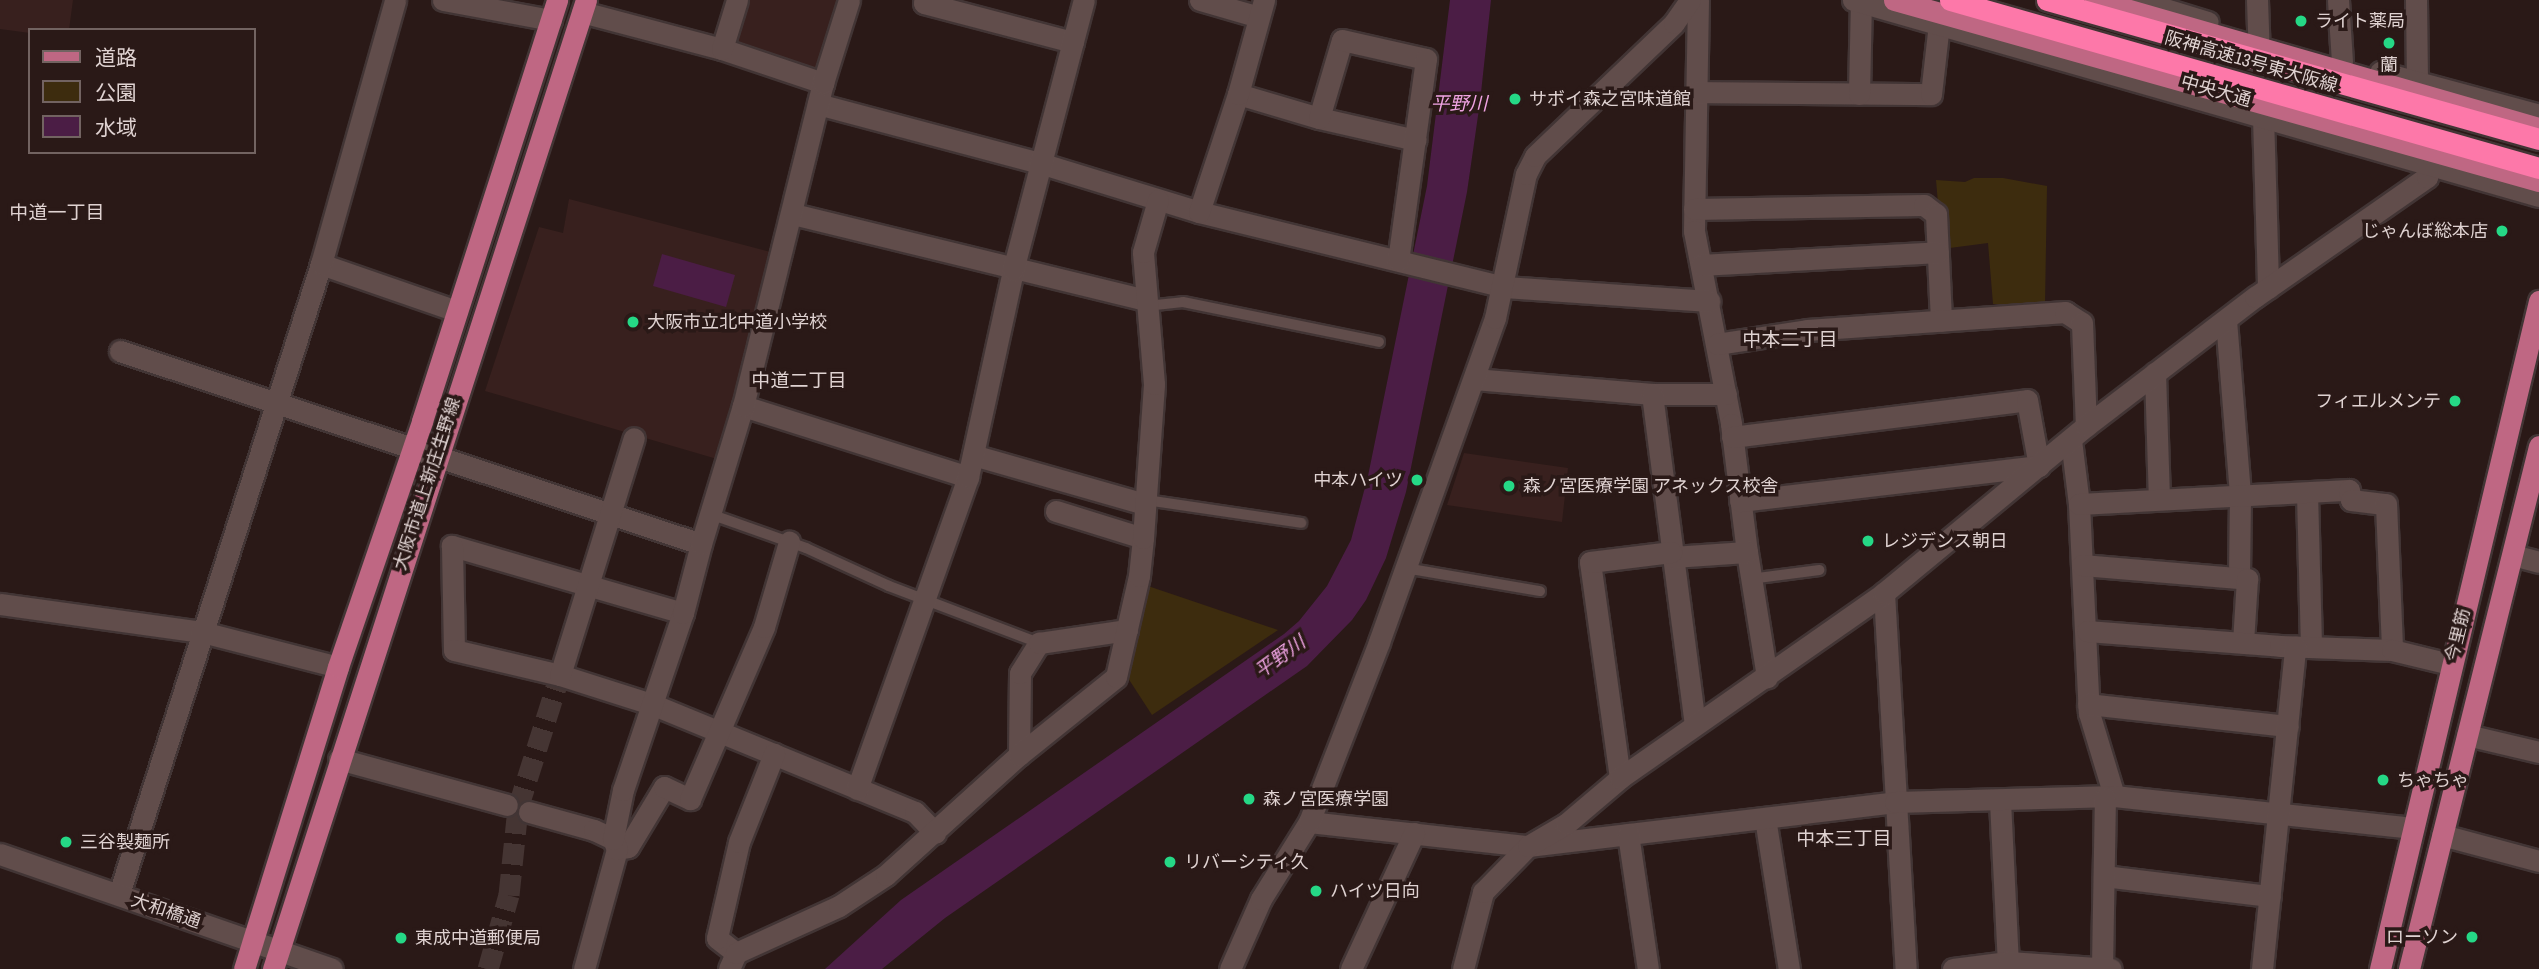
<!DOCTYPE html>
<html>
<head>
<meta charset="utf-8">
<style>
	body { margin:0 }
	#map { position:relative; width:2539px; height:969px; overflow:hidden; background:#2a1917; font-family:"Archivo Narrow","Noto Sans JP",sans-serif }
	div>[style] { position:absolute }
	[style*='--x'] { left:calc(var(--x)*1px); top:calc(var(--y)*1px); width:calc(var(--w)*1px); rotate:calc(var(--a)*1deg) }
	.built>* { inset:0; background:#38201e }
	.green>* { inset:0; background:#3d2c0e }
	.water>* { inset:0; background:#4b1d45 }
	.street-tunnel>* { height:21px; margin-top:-10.5px; transform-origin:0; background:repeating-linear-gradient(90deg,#453533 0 21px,transparent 0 31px) }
	.roads { filter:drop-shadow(2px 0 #423535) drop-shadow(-2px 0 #423535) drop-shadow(0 2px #423535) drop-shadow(0 -2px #423535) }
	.lane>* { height:10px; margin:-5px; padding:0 5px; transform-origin:5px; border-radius:5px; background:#614d4b }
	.street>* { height:21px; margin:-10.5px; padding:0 10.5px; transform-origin:10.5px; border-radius:10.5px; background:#614d4b }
	.secondary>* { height:21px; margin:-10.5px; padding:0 10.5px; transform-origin:10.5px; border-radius:10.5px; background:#614d4b }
	.primary>* { height:21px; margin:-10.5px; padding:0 10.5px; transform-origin:10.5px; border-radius:10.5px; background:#bf6783 }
	.highway>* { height:21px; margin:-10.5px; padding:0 10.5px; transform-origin:10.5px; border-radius:10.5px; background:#fd78a9 }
	.dots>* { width:19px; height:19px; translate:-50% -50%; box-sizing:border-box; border:4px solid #2a1917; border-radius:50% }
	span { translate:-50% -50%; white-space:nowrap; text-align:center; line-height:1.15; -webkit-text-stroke:7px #2a1917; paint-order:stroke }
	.poi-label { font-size:18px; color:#dfd2d1 }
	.left { translate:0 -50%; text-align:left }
	.right { translate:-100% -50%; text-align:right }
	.street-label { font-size:18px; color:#dfd2d1 }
	.water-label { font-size:19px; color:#efa3e2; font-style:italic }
	.neighbourhood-label { font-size:19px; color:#dfd2d1 }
	.legend { position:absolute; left:28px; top:28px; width:228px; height:126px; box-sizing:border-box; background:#2a1917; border:2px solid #726361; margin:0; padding:9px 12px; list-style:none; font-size:21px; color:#dfd2d1 }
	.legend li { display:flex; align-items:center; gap:14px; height:35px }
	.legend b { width:35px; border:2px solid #726361 }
</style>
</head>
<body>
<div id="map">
	<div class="built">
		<div style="clip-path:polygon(0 0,73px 0,69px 30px,30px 30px,30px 33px,0 29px)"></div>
		<div style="clip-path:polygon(745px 0,843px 0,823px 71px,733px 45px)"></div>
		<div style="clip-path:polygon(569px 199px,778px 254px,717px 459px,485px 391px,539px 227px,563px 233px)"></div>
		<div style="clip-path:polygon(1464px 453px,1568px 468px,1562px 522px,1447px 505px)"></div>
	</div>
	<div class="green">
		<div style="clip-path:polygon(1974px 178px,2003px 178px,2047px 186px,2045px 304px,1993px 304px,1988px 243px,1942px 249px,1936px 180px,1965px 182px)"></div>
		<div style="clip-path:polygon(1145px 585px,1278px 630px,1152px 715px,1126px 675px)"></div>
	</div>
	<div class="water">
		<div style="clip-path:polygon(1450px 0,1491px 0,1480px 102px,1467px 192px,1406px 492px,1386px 558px,1366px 600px,1352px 620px,1307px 666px,945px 918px,882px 969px,825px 969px,901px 900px,1284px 634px,1299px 621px,1327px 586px,1351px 540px,1368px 476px,1427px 186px)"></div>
		<div style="clip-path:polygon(662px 254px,735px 275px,726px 307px,653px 286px)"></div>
	</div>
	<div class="street-tunnel">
		<div style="--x:488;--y:969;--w:77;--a:-74.2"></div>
		<div style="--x:509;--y:895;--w:87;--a:-84.1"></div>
		<div style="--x:518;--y:808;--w:139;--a:-72.5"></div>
	</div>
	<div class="roads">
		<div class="lane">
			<div style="--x:1146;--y:306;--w:37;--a:-6"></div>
			<div style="--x:1183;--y:302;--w:200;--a:11.5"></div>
			<div style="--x:1146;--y:500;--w:157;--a:8.4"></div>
			<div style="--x:710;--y:514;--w:102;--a:19.5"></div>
			<div style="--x:806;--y:548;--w:91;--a:24.6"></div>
			<div style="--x:889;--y:586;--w:160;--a:20.8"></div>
			<div style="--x:1405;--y:568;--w:137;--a:9.7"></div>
			<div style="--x:1750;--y:579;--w:70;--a:-7.4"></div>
		</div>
		<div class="street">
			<div style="--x:443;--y:0;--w:110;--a:10.5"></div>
			<div style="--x:925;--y:0;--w:3;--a:108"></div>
			<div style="--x:924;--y:3;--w:154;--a:14.7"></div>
			<div style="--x:1200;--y:0;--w:61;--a:16.1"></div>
			<div style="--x:1698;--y:0;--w:231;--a:91"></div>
			<div style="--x:1694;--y:231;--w:197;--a:79.1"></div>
			<div style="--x:1731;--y:424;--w:129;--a:82.9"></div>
			<div style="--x:1747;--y:552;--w:127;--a:80.9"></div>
			<div style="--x:2257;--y:0;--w:38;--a:88"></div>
			<div style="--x:2338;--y:0;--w:62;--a:86.3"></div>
			<div style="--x:2416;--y:0;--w:82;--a:89.3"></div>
			<div style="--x:582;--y:12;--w:145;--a:14.8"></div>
			<div style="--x:722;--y:49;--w:107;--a:18.6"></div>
			<div style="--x:722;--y:49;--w:51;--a:-73"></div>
			<div style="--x:1696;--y:92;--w:235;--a:0.5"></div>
			<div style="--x:1931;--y:94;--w:70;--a:-83.5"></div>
			<div style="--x:1238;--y:94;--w:84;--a:16.5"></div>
			<div style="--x:1319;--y:118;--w:99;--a:12.8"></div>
			<div style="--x:1859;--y:94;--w:92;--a:-88.8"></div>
			<div style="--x:818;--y:104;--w:230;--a:14.9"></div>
			<div style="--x:1040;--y:163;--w:166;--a:17.1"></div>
			<div style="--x:1199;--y:212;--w:314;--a:13.8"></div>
			<div style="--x:1504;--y:287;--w:206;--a:3.9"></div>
			<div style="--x:2263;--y:116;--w:172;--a:88.3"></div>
			<div style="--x:1319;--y:118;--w:81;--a:-73.6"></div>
			<div style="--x:1342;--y:40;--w:86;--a:12.7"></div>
			<div style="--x:1426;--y:59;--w:203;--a:97.9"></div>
			<div style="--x:1694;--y:209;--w:230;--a:-1"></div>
			<div style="--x:1924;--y:205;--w:15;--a:37"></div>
			<div style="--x:1936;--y:214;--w:107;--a:87.3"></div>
			<div style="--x:1199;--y:212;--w:124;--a:-71.7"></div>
			<div style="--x:1238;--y:94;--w:98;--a:-74.5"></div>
			<div style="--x:793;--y:214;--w:362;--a:13.7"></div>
			<div style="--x:321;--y:264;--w:144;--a:19.1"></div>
			<div style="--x:1701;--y:265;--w:237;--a:-3.1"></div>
			<div style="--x:2226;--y:320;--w:176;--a:85.4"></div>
			<div style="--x:2240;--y:495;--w:82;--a:90.7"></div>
			<div style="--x:1717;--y:344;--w:91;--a:-8.8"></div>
			<div style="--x:1807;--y:330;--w:259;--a:-4"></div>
			<div style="--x:2065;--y:312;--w:20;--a:33"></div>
			<div style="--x:2082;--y:323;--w:103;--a:87.8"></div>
			<div style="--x:120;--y:351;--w:612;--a:18.38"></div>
			<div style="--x:2155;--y:373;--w:126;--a:88.2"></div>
			<div style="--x:1474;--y:379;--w:179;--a:4.8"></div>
			<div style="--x:1652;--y:394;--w:74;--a:0"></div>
			<div style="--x:1652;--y:394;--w:333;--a:82.6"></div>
			<div style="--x:743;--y:406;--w:236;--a:17.5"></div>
			<div style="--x:1732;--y:437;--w:297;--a:-7.1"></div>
			<div style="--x:2027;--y:400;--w:67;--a:79.7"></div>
			<div style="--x:2039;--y:466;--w:301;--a:173.3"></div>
			<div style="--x:2071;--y:440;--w:64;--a:82.9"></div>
			<div style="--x:2079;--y:504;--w:209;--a:87.3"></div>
			<div style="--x:2089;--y:713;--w:87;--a:73.2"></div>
			<div style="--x:973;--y:455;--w:179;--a:15.9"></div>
			<div style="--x:2307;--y:493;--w:154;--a:88.5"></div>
			<div style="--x:2079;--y:504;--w:270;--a:-3"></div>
			<div style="--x:2349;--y:490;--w:10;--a:79"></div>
			<div style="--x:2351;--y:500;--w:35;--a:7"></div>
			<div style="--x:2386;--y:504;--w:146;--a:87.6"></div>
			<div style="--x:1056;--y:511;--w:91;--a:17.2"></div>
			<div style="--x:2513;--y:555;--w:27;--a:15"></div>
			<div style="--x:1672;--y:557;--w:75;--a:-3.8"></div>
			<div style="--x:2082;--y:565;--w:166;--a:4.8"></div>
			<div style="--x:2247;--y:579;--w:64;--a:93.6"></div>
			<div style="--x:1884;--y:593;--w:377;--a:86.7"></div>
			<div style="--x:0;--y:604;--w:204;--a:7.9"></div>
			<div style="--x:202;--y:632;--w:140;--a:14.4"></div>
			<div style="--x:683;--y:613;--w:241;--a:-163.8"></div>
			<div style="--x:452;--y:546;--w:104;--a:88.9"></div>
			<div style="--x:454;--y:650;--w:109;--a:13.3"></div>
			<div style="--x:560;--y:675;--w:99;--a:17.7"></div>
			<div style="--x:654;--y:705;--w:282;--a:22.3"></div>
			<div style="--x:915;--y:812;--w:29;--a:46"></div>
			<div style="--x:2087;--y:631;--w:194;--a:4.4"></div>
			<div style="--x:2280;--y:646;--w:112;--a:2"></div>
			<div style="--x:2392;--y:650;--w:60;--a:13.6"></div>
			<div style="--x:560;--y:675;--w:248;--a:-72.7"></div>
			<div style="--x:2088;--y:704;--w:201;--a:6.3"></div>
			<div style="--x:2467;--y:735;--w:74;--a:13.3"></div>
			<div style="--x:1019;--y:755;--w:82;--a:-89.3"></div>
			<div style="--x:1020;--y:673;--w:36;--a:-58"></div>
			<div style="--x:1039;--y:643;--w:89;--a:-8.4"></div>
			<div style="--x:339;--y:759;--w:174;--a:15.3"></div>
			<div style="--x:1620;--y:778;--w:218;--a:-97.9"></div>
			<div style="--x:1590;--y:562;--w:82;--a:-7"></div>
			<div style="--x:857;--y:789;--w:331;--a:-70.4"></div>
			<div style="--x:968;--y:477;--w:212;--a:-77.7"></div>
			<div style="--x:1013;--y:270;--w:279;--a:-75.3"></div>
			<div style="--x:2000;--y:801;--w:161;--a:87.2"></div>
			<div style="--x:529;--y:812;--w:67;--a:15.5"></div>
			<div style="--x:594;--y:830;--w:21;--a:25"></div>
			<div style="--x:1765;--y:818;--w:153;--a:81"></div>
			<div style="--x:1309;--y:822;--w:220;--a:6.3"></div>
			<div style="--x:1528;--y:846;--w:370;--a:-6.8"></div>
			<div style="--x:1895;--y:802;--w:219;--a:-1.6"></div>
			<div style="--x:2114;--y:796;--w:301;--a:6.1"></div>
			<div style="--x:1628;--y:834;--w:136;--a:81.6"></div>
			<div style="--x:2442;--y:835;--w:100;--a:15"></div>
			<div style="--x:617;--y:849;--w:11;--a:-10"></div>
			<div style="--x:628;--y:847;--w:70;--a:-59"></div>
			<div style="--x:664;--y:787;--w:29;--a:25"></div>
			<div style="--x:690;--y:799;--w:187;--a:-66.7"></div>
			<div style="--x:764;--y:627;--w:89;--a:-73.6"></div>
			<div style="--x:2104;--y:876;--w:167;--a:6.9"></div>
			<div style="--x:119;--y:894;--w:662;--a:-72.22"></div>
			<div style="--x:321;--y:264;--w:274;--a:-74.3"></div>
			<div style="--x:736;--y:953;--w:24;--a:-142"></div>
			<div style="--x:717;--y:938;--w:98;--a:-77.1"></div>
			<div style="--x:739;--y:842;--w:95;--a:-68.3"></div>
			<div style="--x:2102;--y:967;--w:169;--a:-89"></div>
			<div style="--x:584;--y:969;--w:124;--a:-74.6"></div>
			<div style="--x:617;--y:849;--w:11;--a:-112"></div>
			<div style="--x:613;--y:839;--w:50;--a:-78.5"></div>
			<div style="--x:623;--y:790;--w:187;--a:-71.3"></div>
			<div style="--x:683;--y:613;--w:71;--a:-75.4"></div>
			<div style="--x:701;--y:544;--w:144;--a:-73.1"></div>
			<div style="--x:743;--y:406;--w:333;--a:-76.1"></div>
			<div style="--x:823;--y:83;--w:87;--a:-72.6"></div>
			<div style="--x:729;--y:969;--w:17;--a:-66"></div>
			<div style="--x:736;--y:953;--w:113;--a:-24.5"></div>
			<div style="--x:839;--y:906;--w:56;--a:-33.4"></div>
			<div style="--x:886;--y:875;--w:179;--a:-42.1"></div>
			<div style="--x:1019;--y:755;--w:124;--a:-38.8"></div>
			<div style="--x:1116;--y:677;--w:104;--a:-77.2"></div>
			<div style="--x:1139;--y:576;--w:38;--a:-84"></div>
			<div style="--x:1143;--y:538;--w:154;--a:-85.9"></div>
			<div style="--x:1154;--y:384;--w:132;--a:-94.8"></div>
			<div style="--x:1143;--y:252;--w:54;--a:-73.9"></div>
			<div style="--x:1351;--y:969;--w:150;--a:-65.1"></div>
			<div style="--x:1463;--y:969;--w:80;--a:-75.4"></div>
			<div style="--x:1483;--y:892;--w:64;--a:-45.6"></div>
			<div style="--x:1528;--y:846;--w:44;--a:-30.1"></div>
			<div style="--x:1566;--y:824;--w:71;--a:-40.4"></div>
			<div style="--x:1620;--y:778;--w:322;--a:-35"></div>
			<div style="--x:1884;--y:593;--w:262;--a:-39.6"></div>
			<div style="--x:2086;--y:426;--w:213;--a:-37.4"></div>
			<div style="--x:2255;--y:297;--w:210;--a:-34.9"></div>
			<div style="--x:2427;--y:177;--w:14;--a:-82"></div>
			<div style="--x:1953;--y:969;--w:55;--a:-7.3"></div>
			<div style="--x:2008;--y:962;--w:103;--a:3.9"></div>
			<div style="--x:2262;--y:969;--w:324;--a:-84.1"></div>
		</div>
		<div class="secondary">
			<div style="--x:1853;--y:0;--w:713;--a:15.95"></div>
			<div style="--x:2136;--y:0;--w:75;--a:17"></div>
			<div style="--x:2380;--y:72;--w:165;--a:15.1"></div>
			<div style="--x:0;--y:854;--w:351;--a:19.1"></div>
			<div style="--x:1230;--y:969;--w:77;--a:-66.1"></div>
			<div style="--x:1261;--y:899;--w:91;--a:-58.1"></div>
			<div style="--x:1309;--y:822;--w:193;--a:-68.7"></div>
			<div style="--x:1379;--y:642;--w:344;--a:-70.3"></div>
			<div style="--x:1495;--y:318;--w:147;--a:-77.9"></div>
			<div style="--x:1526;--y:174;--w:20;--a:-63"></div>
			<div style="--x:1535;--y:156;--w:192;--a:-43.7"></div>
			<div style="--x:1674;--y:23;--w:28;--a:-55"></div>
		</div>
		<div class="primary">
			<div style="--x:1894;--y:0;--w:670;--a:15.68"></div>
			<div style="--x:2095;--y:0;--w:462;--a:16.1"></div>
			<div style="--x:244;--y:969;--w:316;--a:-72.7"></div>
			<div style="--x:338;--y:667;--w:260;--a:-71.1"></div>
			<div style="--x:422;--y:421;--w:442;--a:-72.2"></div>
			<div style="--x:273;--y:969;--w:1018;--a:-72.1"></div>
			<div style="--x:2380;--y:969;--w:687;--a:-76.61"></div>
			<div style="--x:2409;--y:969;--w:539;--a:-76.04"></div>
		</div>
		<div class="highway">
			<div style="--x:1950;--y:0;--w:612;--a:15.92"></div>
			<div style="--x:2047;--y:0;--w:511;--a:15.78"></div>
		</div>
	</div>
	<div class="dots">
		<div style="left:2301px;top:21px;background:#25d886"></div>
		<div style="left:2389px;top:43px;background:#25d886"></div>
		<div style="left:1515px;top:99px;background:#25d886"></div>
		<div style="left:2502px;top:231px;background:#25d886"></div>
		<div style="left:633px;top:322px;background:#25d886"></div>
		<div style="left:2455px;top:401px;background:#25d886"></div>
		<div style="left:1417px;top:480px;background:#25d886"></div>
		<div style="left:1509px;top:486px;background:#25d886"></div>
		<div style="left:1868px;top:541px;background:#25d886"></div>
		<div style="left:2383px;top:780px;background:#25d886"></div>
		<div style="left:1249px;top:799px;background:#25d886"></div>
		<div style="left:66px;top:842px;background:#25d886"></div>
		<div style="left:1170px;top:862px;background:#25d886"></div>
		<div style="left:1316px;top:891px;background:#25d886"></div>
		<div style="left:2472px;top:937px;background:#25d886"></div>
		<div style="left:401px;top:938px;background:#25d886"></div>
	</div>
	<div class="poi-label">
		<span class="left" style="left:2315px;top:21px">ライト薬局</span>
		<span style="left:2389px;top:65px">蘭</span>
		<span class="left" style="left:1529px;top:99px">サボイ森之宮味道館</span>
		<span class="right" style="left:2488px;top:231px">じゃんぼ総本店</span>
		<span class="left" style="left:647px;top:322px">大阪市立北中道小学校</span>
		<span class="right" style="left:2441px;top:401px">フィエルメンテ</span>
		<span class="right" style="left:1403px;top:480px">中本ハイツ</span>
		<span class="left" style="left:1523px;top:486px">森ノ宮医療学園 アネックス校舎</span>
		<span class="left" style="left:1882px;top:541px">レジデンス朝日</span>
		<span class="left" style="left:2397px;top:780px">ちゃちゃ</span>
		<span class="left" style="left:1263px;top:799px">森ノ宮医療学園</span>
		<span class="left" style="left:80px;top:842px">三谷製麺所</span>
		<span class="left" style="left:1184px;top:862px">リバーシティ久</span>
		<span class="left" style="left:1330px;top:891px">ハイツ日向</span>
		<span class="right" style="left:2458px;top:937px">ローソン</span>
		<span class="left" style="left:415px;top:938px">東成中道郵便局</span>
	</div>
	<div class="street-label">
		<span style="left:2251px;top:62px;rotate:16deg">阪神高速13号東大阪線</span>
		<span style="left:2216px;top:91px;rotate:16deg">中央大通</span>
		<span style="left:427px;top:484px;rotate:-72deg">大阪市道上新庄生野線</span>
		<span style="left:2458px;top:635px;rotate:-76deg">今里筋</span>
		<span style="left:166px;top:911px;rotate:19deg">大和橋通</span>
	</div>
	<div class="water-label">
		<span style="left:1459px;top:104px">平野川</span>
		<span style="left:1280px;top:657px;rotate:-36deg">平野川</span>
	</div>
	<div class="neighbourhood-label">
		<span style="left:57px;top:213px">中道一丁目</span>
		<span style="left:1790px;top:340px">中本二丁目</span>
		<span style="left:799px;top:381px">中道二丁目</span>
		<span style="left:1844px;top:839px">中本三丁目</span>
	</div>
	<ul class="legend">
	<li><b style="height:9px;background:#bf6783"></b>道路</li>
	<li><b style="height:19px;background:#3d2c0e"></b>公園</li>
	<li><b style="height:19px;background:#4b1d45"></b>水域</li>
	</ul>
</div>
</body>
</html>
